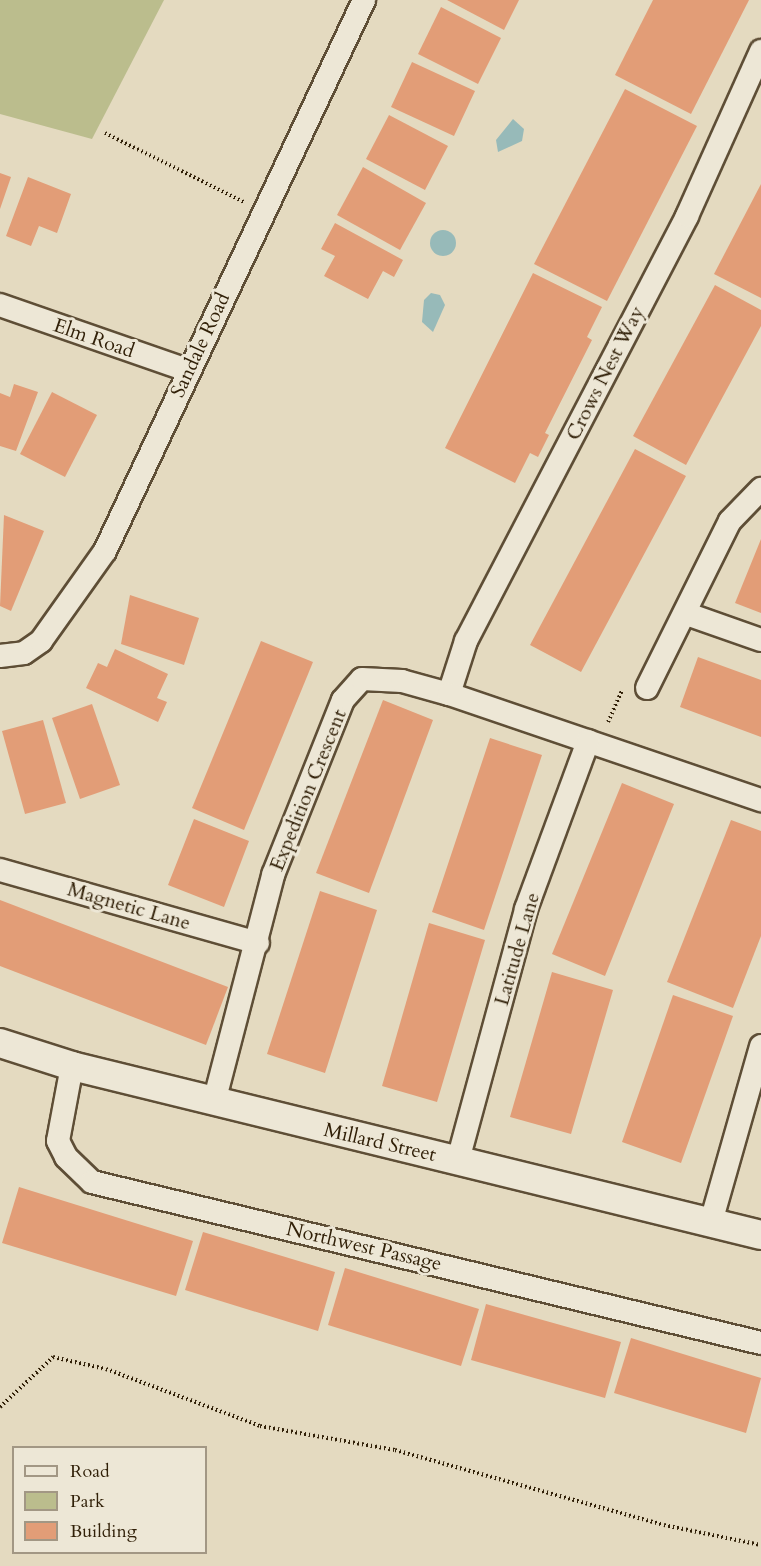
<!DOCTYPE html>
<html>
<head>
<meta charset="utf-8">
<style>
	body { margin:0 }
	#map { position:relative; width:761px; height:1566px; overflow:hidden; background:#e4dac0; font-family:Cardo,serif }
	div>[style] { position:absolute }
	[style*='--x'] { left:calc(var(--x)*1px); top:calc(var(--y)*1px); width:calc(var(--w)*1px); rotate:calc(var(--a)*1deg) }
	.green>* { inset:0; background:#bbbd8d }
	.water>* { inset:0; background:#97bab9 }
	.round { border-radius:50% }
	.building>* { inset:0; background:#e29d77 }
	.path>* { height:4px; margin-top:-2px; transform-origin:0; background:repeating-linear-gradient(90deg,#312008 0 1.5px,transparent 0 4.5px) }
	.roads { filter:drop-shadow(2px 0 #5e4e36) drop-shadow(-2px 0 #5e4e36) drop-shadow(0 2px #5e4e36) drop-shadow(0 -2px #5e4e36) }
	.minor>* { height:22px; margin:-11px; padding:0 11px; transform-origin:11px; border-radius:11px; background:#ede7d6 }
	.tertiary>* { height:28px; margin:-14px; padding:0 14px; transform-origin:14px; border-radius:14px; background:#ede7d6 }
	span { translate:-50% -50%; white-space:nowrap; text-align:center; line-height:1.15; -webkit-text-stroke:6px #ede7d6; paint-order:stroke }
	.street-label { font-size:20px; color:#312008 }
	.legend { position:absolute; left:12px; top:1446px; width:195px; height:108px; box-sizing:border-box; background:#ede7d6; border:2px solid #a29784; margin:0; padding:8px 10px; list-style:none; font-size:18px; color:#312008 }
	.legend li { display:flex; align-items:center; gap:12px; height:30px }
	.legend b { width:30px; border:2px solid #a29784 }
</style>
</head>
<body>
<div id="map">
	<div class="green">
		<div style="clip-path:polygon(0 0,164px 0,92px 139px,0 114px)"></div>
	</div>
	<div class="water">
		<div style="clip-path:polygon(513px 119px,524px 129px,522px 141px,498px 152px,496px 140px)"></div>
		<div class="round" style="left:430px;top:230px;width:26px;height:26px"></div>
		<div style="clip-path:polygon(431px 293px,440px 295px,445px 305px,433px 332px,422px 322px,424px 300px)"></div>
	</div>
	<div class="building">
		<div style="clip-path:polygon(447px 0,519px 0,504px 30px)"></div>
		<div style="clip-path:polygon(653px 0,749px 0,691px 114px,615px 75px)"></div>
		<div style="clip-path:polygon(441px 7px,501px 38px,478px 84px,418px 54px)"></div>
		<div style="clip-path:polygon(412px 62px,475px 91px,454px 136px,391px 107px)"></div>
		<div style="clip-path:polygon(625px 89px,697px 126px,607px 301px,534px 264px)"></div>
		<div style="clip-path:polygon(389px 115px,448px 146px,425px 190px,366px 159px)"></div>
		<div style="clip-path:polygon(363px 167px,426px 203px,400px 250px,337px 215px)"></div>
		<div style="clip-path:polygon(0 173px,11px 177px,0 209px)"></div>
		<div style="clip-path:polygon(28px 177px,71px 194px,57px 233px,39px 226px,31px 246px,6px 236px)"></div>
		<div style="clip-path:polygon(761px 184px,761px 298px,714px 274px)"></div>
		<div style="clip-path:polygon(335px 223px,403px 260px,394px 277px,383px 271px,368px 299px,324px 276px,335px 256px,321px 249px)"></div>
		<div style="clip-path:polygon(533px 273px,602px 307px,587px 337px,592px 340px,545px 433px,549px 435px,538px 457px,530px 453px,515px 483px,445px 448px)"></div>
		<div style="clip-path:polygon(715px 285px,761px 310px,761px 326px,686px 465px,633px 436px)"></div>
		<div style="clip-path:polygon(14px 384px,38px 392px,16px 451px,0 446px,0 393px,10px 397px)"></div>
		<div style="clip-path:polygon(52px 392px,97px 415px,65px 477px,20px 454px)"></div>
		<div style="clip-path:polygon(635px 449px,686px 476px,581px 672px,530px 645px)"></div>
		<div style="clip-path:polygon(4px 515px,44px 531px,11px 611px,0 606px)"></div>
		<div style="clip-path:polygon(761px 539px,761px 613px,735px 603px)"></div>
		<div style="clip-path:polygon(130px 595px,199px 618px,184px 665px,121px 644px)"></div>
		<div style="clip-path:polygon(261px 641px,313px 662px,244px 830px,192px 808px)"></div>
		<div style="clip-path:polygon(115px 649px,168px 674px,157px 698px,167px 702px,158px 722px,86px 688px,98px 663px,107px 667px)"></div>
		<div style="clip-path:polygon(698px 657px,761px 680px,761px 737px,680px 707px)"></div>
		<div style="clip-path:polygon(383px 700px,433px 720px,369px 893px,316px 873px)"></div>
		<div style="clip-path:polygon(92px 704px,120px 785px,80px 799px,52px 718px)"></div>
		<div style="clip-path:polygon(43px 720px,66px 803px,25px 814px,2px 731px)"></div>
		<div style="clip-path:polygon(490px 738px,542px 755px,484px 930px,432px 912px)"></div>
		<div style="clip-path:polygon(622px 783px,674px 804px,605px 976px,552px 954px)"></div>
		<div style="clip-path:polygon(194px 819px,249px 841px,224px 907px,168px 885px)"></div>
		<div style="clip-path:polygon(731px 820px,761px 831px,761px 936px,733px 1008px,667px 982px)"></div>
		<div style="clip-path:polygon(320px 891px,377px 910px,325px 1073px,267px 1054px)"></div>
		<div style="clip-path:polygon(0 900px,228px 987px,206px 1045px,0 966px)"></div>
		<div style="clip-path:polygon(429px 923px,485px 940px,437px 1102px,382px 1086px)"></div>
		<div style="clip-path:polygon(552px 972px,613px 990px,571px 1134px,510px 1117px)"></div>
		<div style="clip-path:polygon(673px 995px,733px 1016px,681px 1163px,622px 1142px)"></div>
		<div style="clip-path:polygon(19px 1187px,193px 1241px,176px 1296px,2px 1243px)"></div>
		<div style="clip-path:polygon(203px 1232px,335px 1272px,318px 1331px,185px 1290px)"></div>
		<div style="clip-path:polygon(345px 1268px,479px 1309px,461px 1366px,328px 1325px)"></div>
		<div style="clip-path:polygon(486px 1304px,621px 1342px,605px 1398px,471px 1360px)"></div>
		<div style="clip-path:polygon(631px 1338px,761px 1378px,746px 1433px,614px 1393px)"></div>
	</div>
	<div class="path">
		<div style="--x:105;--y:133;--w:155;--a:26.4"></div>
		<div style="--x:608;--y:722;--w:35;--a:-66"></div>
		<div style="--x:0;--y:1407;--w:73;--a:-43.3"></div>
		<div style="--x:53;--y:1357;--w:54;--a:12.8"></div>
		<div style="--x:106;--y:1369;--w:164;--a:20.3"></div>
		<div style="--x:260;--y:1426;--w:137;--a:10.1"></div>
		<div style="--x:395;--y:1450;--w:279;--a:15.6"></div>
		<div style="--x:664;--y:1525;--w:99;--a:11.7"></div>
	</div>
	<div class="roads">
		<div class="minor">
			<div style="--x:0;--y:305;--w:198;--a:19.2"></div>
			<div style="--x:687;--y:614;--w:78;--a:19.4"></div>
			<div style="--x:0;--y:656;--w:24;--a:-7"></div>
			<div style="--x:24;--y:653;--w:21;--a:-35"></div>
			<div style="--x:41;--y:641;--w:110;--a:-54.6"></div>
			<div style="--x:105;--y:551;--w:609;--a:-64.82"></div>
			<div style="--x:647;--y:688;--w:186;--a:-63.6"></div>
			<div style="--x:730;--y:521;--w:45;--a:-45.9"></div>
			<div style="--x:449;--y:694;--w:56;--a:-72.2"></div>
			<div style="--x:466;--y:641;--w:479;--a:-62.5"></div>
			<div style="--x:687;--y:216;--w:181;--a:-65.8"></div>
			<div style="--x:0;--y:870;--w:268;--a:15.8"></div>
			<div style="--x:72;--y:1066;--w:76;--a:100.6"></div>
			<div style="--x:58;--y:1141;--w:18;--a:63"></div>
			<div style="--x:66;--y:1157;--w:36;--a:44"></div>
			<div style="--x:92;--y:1182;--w:688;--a:13.53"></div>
			<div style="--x:214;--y:1102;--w:235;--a:-75.4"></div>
			<div style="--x:273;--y:875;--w:188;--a:-68.2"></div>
			<div style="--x:343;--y:700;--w:28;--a:-48"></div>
			<div style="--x:362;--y:679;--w:40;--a:2.9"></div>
			<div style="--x:402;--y:681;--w:49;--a:15.5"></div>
			<div style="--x:449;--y:694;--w:330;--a:18.8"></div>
			<div style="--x:458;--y:1160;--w:260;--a:-74.8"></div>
			<div style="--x:526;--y:909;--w:179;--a:-69.7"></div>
			<div style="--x:711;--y:1222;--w:183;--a:-74.1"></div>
		</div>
		<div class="tertiary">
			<div style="--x:0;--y:1043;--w:76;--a:17.7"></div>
			<div style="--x:72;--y:1066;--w:709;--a:13.78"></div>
		</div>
	</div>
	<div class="street-label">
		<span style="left:94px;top:338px;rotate:19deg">Elm Road</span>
		<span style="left:200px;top:345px;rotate:-65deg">Sandale Road</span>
		<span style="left:605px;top:373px;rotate:-63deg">Crows Nest Way</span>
		<span style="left:308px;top:790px;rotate:-68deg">Expedition Crescent</span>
		<span style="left:129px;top:906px;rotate:16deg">Magnetic Lane</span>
		<span style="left:517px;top:949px;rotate:-74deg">Latitude Lane</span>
		<span style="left:380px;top:1142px;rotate:13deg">Millard Street</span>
		<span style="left:364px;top:1246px;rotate:13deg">Northwest Passage</span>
	</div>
	<ul class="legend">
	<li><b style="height:8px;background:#ede7d6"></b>Road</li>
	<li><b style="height:16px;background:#bbbd8d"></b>Park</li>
	<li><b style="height:16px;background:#e29d77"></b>Building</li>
	</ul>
</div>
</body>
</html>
